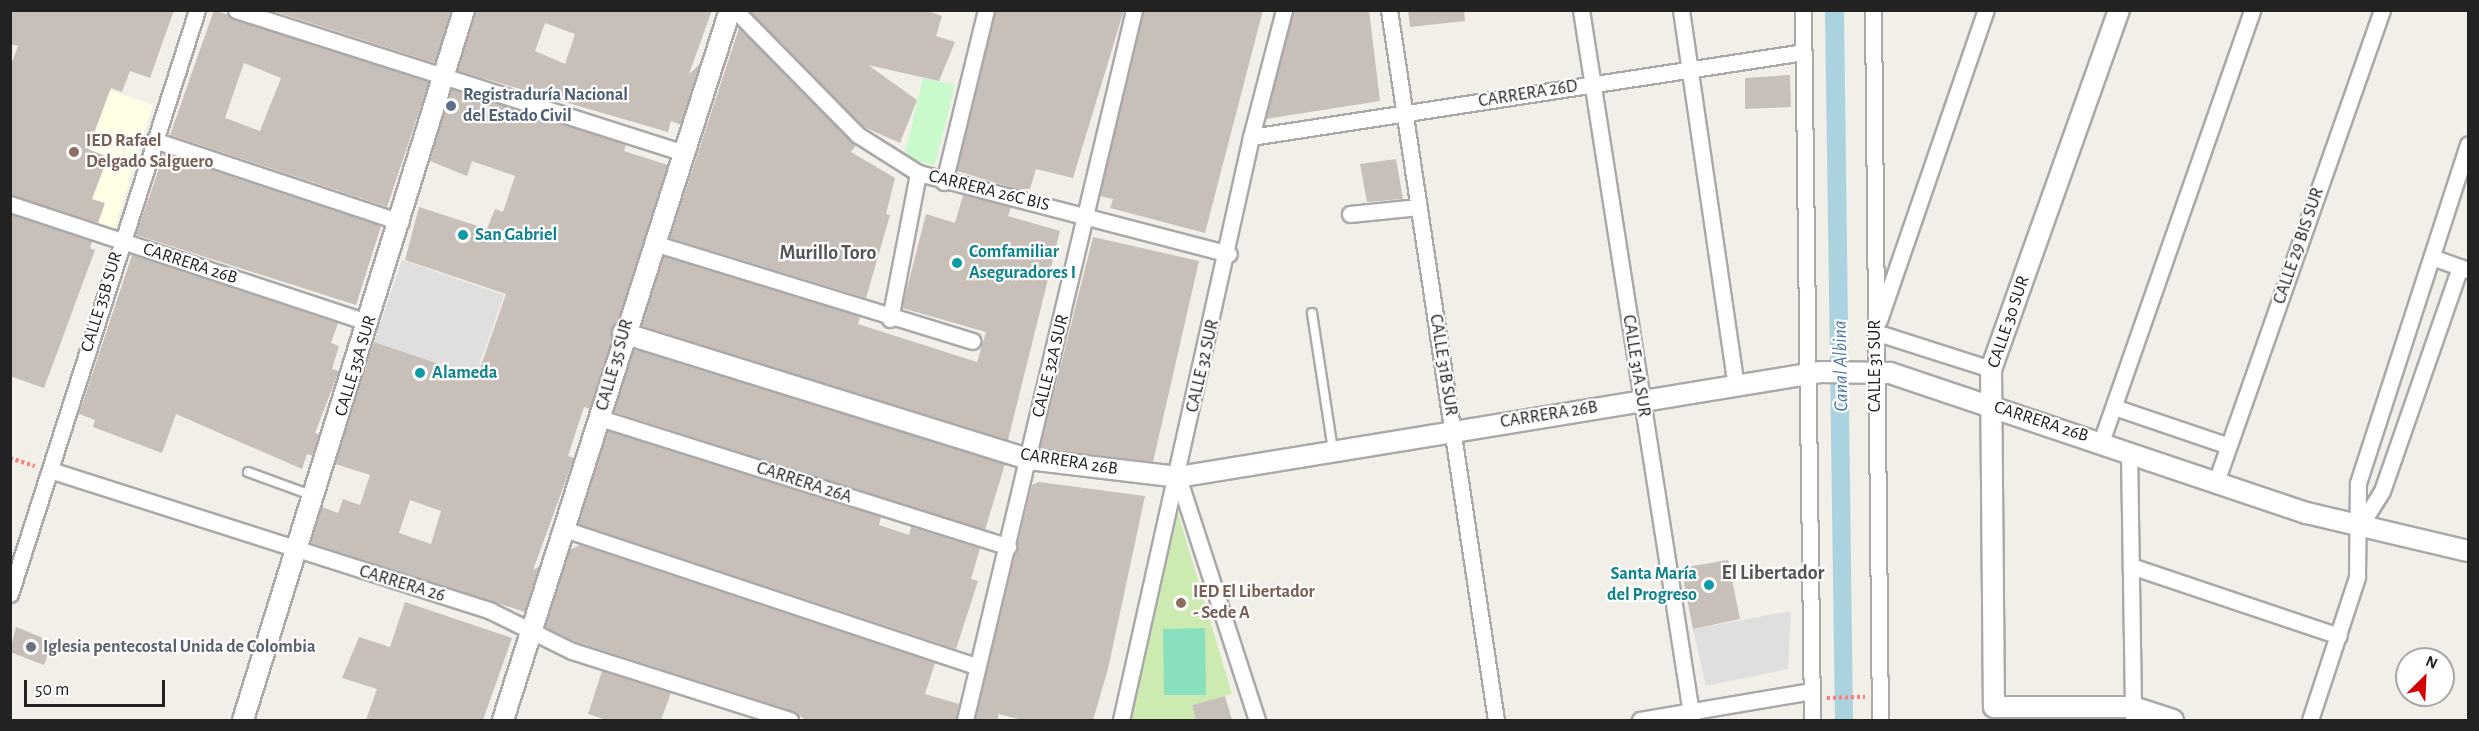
<!DOCTYPE html>
<html>
<head>
<meta charset="utf-8">
<style>
	body { margin:0 }
	#map { position:relative; width:2479px; height:731px; overflow:hidden; background:#f2efe9; font-family:"Alegreya Sans",sans-serif }
	div>[style] { position:absolute }
	[style*='--x'] { left:calc(var(--x)*1px); top:calc(var(--y)*1px); width:calc(var(--w)*1px); rotate:calc(var(--a)*1deg) }
	.residential>* { inset:0; background:#e0dfdf }
	.education>* { inset:0; background:#ffffe5 }
	.grass>* { inset:0; background:#cdebb0 }
	.park>* { inset:0; background:#c8facc }
	.pitch>* { inset:0; background:#88e0be }
	.water>* { inset:0; background:#aad3df }
	.building>* { inset:0; background:#c7bfb8 }
	.path>* { height:4px; margin-top:-2px; transform-origin:0; background:repeating-linear-gradient(90deg,#fa8072 0 3px,transparent 0 6px) }
	.roads { filter:drop-shadow(2px 0 #a9a9a9) drop-shadow(-2px 0 #a9a9a9) drop-shadow(0 2px #a9a9a9) drop-shadow(0 -2px #a9a9a9) }
	.service>* { height:8px; margin:-4px; padding:0 4px; transform-origin:4px; border-radius:4px; background:#fff }
	.minor>* { height:15px; margin:-7.5px; padding:0 7.5px; transform-origin:7.5px; border-radius:7.5px; background:#fff }
	.tertiary>* { height:20px; margin:-10px; padding:0 10px; transform-origin:10px; border-radius:10px; background:#fff }
	.dots>* { width:16px; height:16px; translate:-50% -50%; box-sizing:border-box; border:3px solid #fff; border-radius:50% }
	span { translate:-50% -50%; white-space:nowrap; text-align:center; line-height:1.15; -webkit-text-stroke:4.5px #fff; paint-order:stroke }
	.street-label { font-size:18px; color:#222 }
	.service-label { font-size:18px; color:#4e5e75; font-weight:700 }
	.left { translate:0 -50%; text-align:left }
	.education-label { font-size:18px; color:#785e54; font-weight:700 }
	.culture-label { font-size:18px; color:#0d838f; font-weight:700 }
	.right { translate:-100% -50%; text-align:right }
	.worship-label { font-size:18px; color:#5b616d; font-weight:700 }
	.neighbourhood-label { font-size:20px; color:#555; font-weight:700 }
	.water-label { font-size:20px; color:#4a7aab; font-style:italic }
	.frame { position:absolute; inset:0; border:12px solid #222; pointer-events:none }
	.north { position:absolute; left:2395px; top:647px; width:60px; height:60px; box-sizing:border-box; background:#fff; border:2px solid #a7a7a7; border-radius:50%; rotate:24deg; font-size:16px; font-weight:700; line-height:24px; text-align:center; color:#222 }
	.north::after { content:''; display:block; margin:auto; width:21px; height:27px; background:#d40000; clip-path:polygon(50% 0,100% 100%,50% 72%,0 100%) }
	.scale { position:absolute; left:24px; top:680px; width:141px; height:27px; box-sizing:border-box; border:3px solid #222; border-top:0; padding-left:8px; font-size:18px; line-height:21px; white-space:nowrap; color:#222; -webkit-text-stroke:4px #fff; paint-order:stroke }
</style>
</head>
<body>
<div id="map">
	<div class="residential">
		<div style="clip-path:polygon(402px 260px,504px 295px,475px 377px,374px 342px)"></div>
		<div style="clip-path:polygon(1791px 611px,1788px 669px,1706px 686px,1693px 629px)"></div>
	</div>
	<div class="education">
		<div style="clip-path:polygon(11px 56px,153px 105px,113px 233px,11px 198px)"></div>
	</div>
	<div class="grass">
		<div style="clip-path:polygon(1178px 513px,1232px 694px,1192px 705px,1196px 720px,1131px 720px)"></div>
	</div>
	<div class="park">
		<div style="clip-path:polygon(923px 78px,955px 85px,935px 165px,904px 158px)"></div>
	</div>
	<div class="pitch">
		<div style="clip-path:polygon(1205px 628px,1206px 695px,1164px 695px,1163px 629px)"></div>
	</div>
	<div class="water">
		<div style="clip-path:polygon(1825px 11px,1844px 11px,1853px 720px,1835px 720px)"></div>
	</div>
	<div class="building">
		<div style="clip-path:polygon(10px 10px,174px 10px,150px 78px,130px 71px,122px 92px,111px 88px,88px 149px,108px 157px,92px 199px,105px 203px,98px 223px,10px 195px,10px 67px,18px 46px,10px 44px)"></div>
		<div style="clip-path:polygon(evenodd,214px 10px,429px 82px,387px 207px,170px 135px,214px 10px,244px 63px,281px 78px,260px 131px,225px 118px,244px 63px)"></div>
		<div style="clip-path:polygon(270px 10px,451px 10px,435px 63px)"></div>
		<div style="clip-path:polygon(evenodd,476px 10px,712px 10px,689px 74px,701px 63px,681px 125px,671px 121px,668px 132px,458px 71px,476px 10px,545px 23px,575px 34px,565px 64px,535px 51px,545px 23px)"></div>
		<div style="clip-path:polygon(749px 10px,925px 10px,942px 16px,936px 36px,955px 42px,939px 81px,868px 65px,917px 100px,900px 143px,864px 127px)"></div>
		<div style="clip-path:polygon(996px 10px,1124px 10px,1073px 178px,1036px 169px,1030px 189px,1017px 189px,957px 171px)"></div>
		<div style="clip-path:polygon(1144px 10px,1263px 10px,1205px 233px,1110px 208px,1113px 199px,1100px 196px)"></div>
		<div style="clip-path:polygon(1293px 10px,1369px 10px,1380px 101px,1266px 119px)"></div>
		<div style="clip-path:polygon(1408px 10px,1464px 10px,1465px 21px,1410px 27px)"></div>
		<div style="clip-path:polygon(739px 28px,856px 145px,851px 152px,895px 178px,886px 214px,890px 215px,866px 298px,670px 238px)"></div>
		<div style="clip-path:polygon(1790px 75px,1791px 107px,1745px 109px,1745px 78px)"></div>
		<div style="clip-path:polygon(evenodd,452px 89px,626px 145px,624px 151px,668px 165px,590px 409px,584px 407px,568px 456px,574px 458px,533px 570px,540px 566px,525px 612px,311px 543px,322px 507px,338px 513px,343px 499px,360px 505px,370px 475px,335px 464px,374px 342px,477px 377px,506px 294px,405px 260px,419px 207px,487px 229px,495px 209px,503px 212px,515px 176px,472px 161px,467px 176px,430px 161px,452px 89px,410px 500px,441px 511px,431px 544px,399px 533px,410px 500px)"></div>
		<div style="clip-path:polygon(164px 154px,381px 226px,356px 305px,136px 235px)"></div>
		<div style="clip-path:polygon(1396px 159px,1403px 199px,1367px 202px,1360px 164px)"></div>
		<div style="clip-path:polygon(963px 195px,1011px 207px,1008px 216px,1060px 231px,1008px 440px,642px 326px,664px 256px,860px 317px,858px 324px,977px 362px,986px 332px,902px 308px,926px 214px,955px 223px)"></div>
		<div style="clip-path:polygon(10px 214px,92px 241px,90px 248px,95px 250px,44px 388px,10px 376px)"></div>
		<div style="clip-path:polygon(1093px 237px,1199px 261px,1153px 462px,1040px 448px)"></div>
		<div style="clip-path:polygon(132px 255px,338px 323px,331px 343px,339px 346px,332px 369px,339px 371px,315px 433px,319px 434px,313px 456px,307px 454px,302px 469px,176px 414px,162px 453px,93px 427px,95px 420px,79px 414px)"></div>
		<div style="clip-path:polygon(634px 349px,1005px 464px,985px 530px,614px 412px)"></div>
		<div style="clip-path:polygon(608px 431px,881px 517px,879px 525px,909px 535px,911px 527px,980px 548px,971px 579px,978px 581px,956px 649px,578px 524px)"></div>
		<div style="clip-path:polygon(1039px 482px,1145px 496px,1108px 669px,1093px 720px,1023px 720px,998px 714px,998px 720px,975px 720px,1032px 485px)"></div>
		<div style="clip-path:polygon(580px 545px,935px 663px,925px 694px,959px 704px,956px 720px,806px 720px,793px 711px,576px 642px,545px 627px,570px 550px)"></div>
		<div style="clip-path:polygon(1728px 560px,1740px 619px,1693px 629px,1681px 568px)"></div>
		<div style="clip-path:polygon(405px 602px,512px 638px,483px 720px,366px 720px,377px 689px,342px 678px,359px 637px,390px 647px)"></div>
		<div style="clip-path:polygon(16px 627px,53px 642px,44px 665px,10px 652px)"></div>
		<div style="clip-path:polygon(602px 671px,671px 693px,661px 720px,607px 720px,588px 714px)"></div>
		<div style="clip-path:polygon(1225px 696px,1232px 720px,1196px 720px,1192px 705px)"></div>
	</div>
	<div class="path">
		<div style="--x:10;--y:458;--w:26;--a:18"></div>
		<div style="--x:1827;--y:698;--w:38;--a:-2"></div>
	</div>
	<div class="roads">
		<div class="service">
			<div style="--x:1312;--y:313;--w:140;--a:81.3"></div>
			<div style="--x:248;--y:472;--w:67;--a:20.1"></div>
		</div>
		<div class="minor">
			<div style="--x:236;--y:10;--w:470;--a:17.7"></div>
			<div style="--x:735;--y:10;--w:175;--a:45.5"></div>
			<div style="--x:858;--y:135;--w:71;--a:32.3"></div>
			<div style="--x:918;--y:173;--w:321;--a:14.6"></div>
			<div style="--x:1389;--y:10;--w:718;--a:81.43"></div>
			<div style="--x:1581;--y:10;--w:719;--a:81.11"></div>
			<div style="--x:1681;--y:10;--w:380;--a:81.7"></div>
			<div style="--x:1803;--y:10;--w:710;--a:89.27"></div>
			<div style="--x:1873;--y:10;--w:710;--a:89.44"></div>
			<div style="--x:1251;--y:137;--w:559;--a:-8.74"></div>
			<div style="--x:154;--y:140;--w:260;--a:18.4"></div>
			<div style="--x:944;--y:182;--w:177;--a:-76.3"></div>
			<div style="--x:10;--y:204;--w:378;--a:18.3"></div>
			<div style="--x:1350;--y:214;--w:69;--a:-5.8"></div>
			<div style="--x:654;--y:243;--w:333;--a:17.1"></div>
			<div style="--x:2432;--y:257;--w:38;--a:20"></div>
			<div style="--x:890;--y:319;--w:149;--a:-79.1"></div>
			<div style="--x:1879;--y:320;--w:328;--a:-71"></div>
			<div style="--x:1875;--y:332;--w:122;--a:17.7"></div>
			<div style="--x:2114;--y:407;--w:121;--a:18.7"></div>
			<div style="--x:600;--y:418;--w:428;--a:17.5"></div>
			<div style="--x:2101;--y:442;--w:458;--a:-70.7"></div>
			<div style="--x:2129;--y:452;--w:268;--a:89.1"></div>
			<div style="--x:50;--y:470;--w:463;--a:17.7"></div>
			<div style="--x:491;--y:611;--w:90;--a:26.3"></div>
			<div style="--x:572;--y:651;--w:229;--a:17.6"></div>
			<div style="--x:1178;--y:477;--w:256;--a:72"></div>
			<div style="--x:2216;--y:482;--w:500;--a:-70.62"></div>
			<div style="--x:2360;--y:526;--w:41;--a:-57.8"></div>
			<div style="--x:2382;--y:491;--w:237;--a:-70.8"></div>
			<div style="--x:564;--y:529;--w:436;--a:18.4"></div>
			<div style="--x:2131;--y:566;--w:219;--a:18.6"></div>
			<div style="--x:10;--y:594;--w:613;--a:-72.24"></div>
			<div style="--x:965;--y:720;--w:730;--a:-76.61"></div>
			<div style="--x:1121;--y:720;--w:597;--a:-77.43"></div>
			<div style="--x:1251;--y:137;--w:131;--a:-75.4"></div>
			<div style="--x:1640;--y:720;--w:174;--a:-9.6"></div>
			<div style="--x:2310;--y:720;--w:151;--a:-71.8"></div>
			<div style="--x:2357;--y:577;--w:94;--a:-89.4"></div>
			<div style="--x:2358;--y:483;--w:356;--a:-72"></div>
		</div>
		<div class="tertiary">
			<div style="--x:2119;--y:10;--w:381;--a:109.6"></div>
			<div style="--x:1991;--y:369;--w:338;--a:89.5"></div>
			<div style="--x:1994;--y:707;--w:139;--a:0"></div>
			<div style="--x:2133;--y:707;--w:42;--a:18"></div>
			<div style="--x:623;--y:333;--w:424;--a:17.3"></div>
			<div style="--x:1028;--y:459;--w:151;--a:6.8"></div>
			<div style="--x:1178;--y:477;--w:652;--a:-9.27"></div>
			<div style="--x:1821;--y:372;--w:69;--a:0.8"></div>
			<div style="--x:1890;--y:373;--w:440;--a:18.6"></div>
			<div style="--x:2307;--y:513;--w:165;--a:13.3"></div>
			<div style="--x:243;--y:720;--w:744;--a:-72.71"></div>
			<div style="--x:503;--y:720;--w:745;--a:-72.27"></div>
		</div>
	</div>
	<div class="dots">
		<div style="left:451px;top:106px;background:#5c6f8a"></div>
		<div style="left:74px;top:152px;background:#8d6e63"></div>
		<div style="left:463px;top:235px;background:#0f9aa8"></div>
		<div style="left:957px;top:263px;background:#0f9aa8"></div>
		<div style="left:420px;top:373px;background:#0f9aa8"></div>
		<div style="left:1709px;top:585px;background:#0f9aa8"></div>
		<div style="left:1181px;top:603px;background:#8d6e63"></div>
		<div style="left:31px;top:647px;background:#6b7280"></div>
	</div>
	<div class="street-label">
		<span style="left:1528px;top:94px;rotate:-9deg">CARRERA 26D</span>
		<span style="left:989px;top:191px;rotate:14deg">CARRERA 26C BIS</span>
		<span style="left:2299px;top:246px;rotate:-71deg">CALLE 29 BIS SUR</span>
		<span style="left:190px;top:264px;rotate:18deg">CARRERA 26B</span>
		<span style="left:102px;top:302px;rotate:-73deg">CALLE 35B SUR</span>
		<span style="left:2009px;top:322px;rotate:-71deg">CALLE 30 SUR</span>
		<span style="left:615px;top:365px;rotate:-74deg">CALLE 35 SUR</span>
		<span style="left:1443px;top:365px;rotate:81deg">CALLE 31B SUR</span>
		<span style="left:356px;top:366px;rotate:-73deg">CALLE 35A SUR</span>
		<span style="left:1051px;top:366px;rotate:-76deg">CALLE 32A SUR</span>
		<span style="left:1203px;top:366px;rotate:-77deg">CALLE 32 SUR</span>
		<span style="left:1636px;top:366px;rotate:81deg">CALLE 31A SUR</span>
		<span style="left:1875px;top:366px;rotate:-90deg">CALLE 31 SUR</span>
		<span style="left:1549px;top:415px;rotate:-9deg">CARRERA 26B</span>
		<span style="left:2041px;top:422px;rotate:18deg">CARRERA 26B</span>
		<span style="left:1069px;top:462px;rotate:9deg">CARRERA 26B</span>
		<span style="left:804px;top:483px;rotate:18deg">CARRERA 26A</span>
		<span style="left:402px;top:584px;rotate:17deg">CARRERA 26</span>
	</div>
	<div class="service-label">
		<span class="left" style="left:463px;top:106px">Registraduría Nacional<br>del Estado Civil</span>
	</div>
	<div class="education-label">
		<span class="left" style="left:86px;top:152px">IED Rafael<br>Delgado Salguero</span>
		<span class="left" style="left:1193px;top:603px">IED El Libertador<br>- Sede A</span>
	</div>
	<div class="culture-label">
		<span class="left" style="left:475px;top:235px">San Gabriel</span>
		<span class="left" style="left:969px;top:263px">Comfamiliar<br>Aseguradores I</span>
		<span class="left" style="left:432px;top:373px">Alameda</span>
		<span class="right" style="left:1697px;top:585px">Santa María<br>del Progreso</span>
	</div>
	<div class="worship-label">
		<span class="left" style="left:43px;top:647px">Iglesia pentecostal Unida de Colombia</span>
	</div>
	<div class="neighbourhood-label">
		<span style="left:828px;top:253px">Murillo Toro</span>
		<span style="left:1773px;top:573px">El Libertador</span>
	</div>
	<div class="water-label">
		<span style="left:1841px;top:366px;rotate:-91deg">Canal Albina</span>
	</div>
	<div class="frame"></div>
	<div class="north">N</div>
	<div class="scale">50 m</div>
</div>
</body>
</html>
